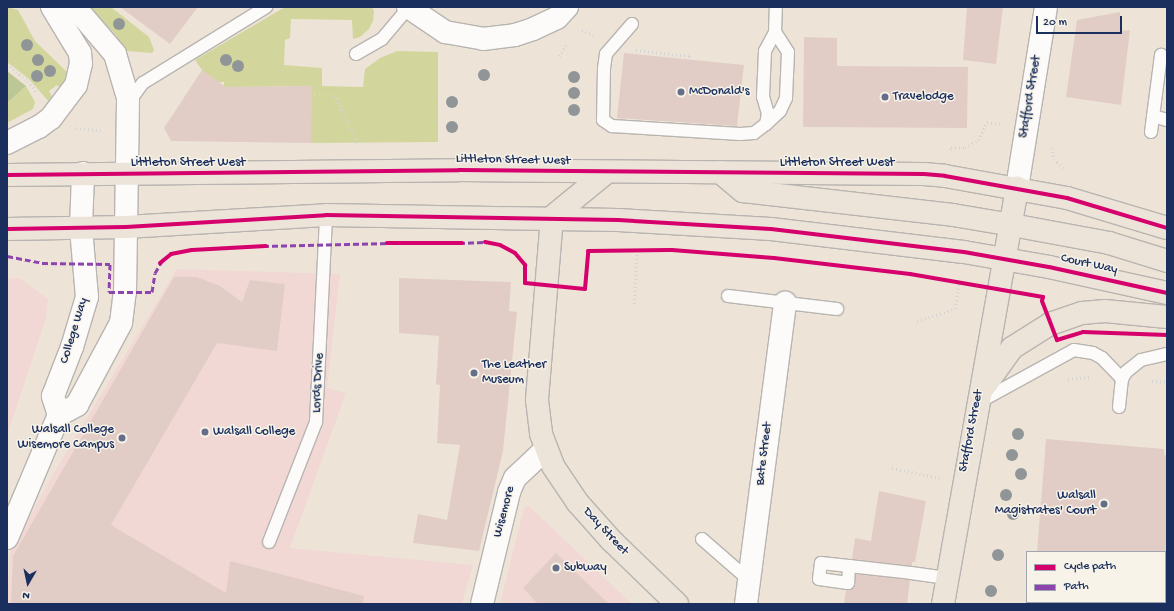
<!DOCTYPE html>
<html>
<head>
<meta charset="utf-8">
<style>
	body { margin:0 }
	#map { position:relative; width:1174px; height:611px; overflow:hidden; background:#ede4d7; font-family:"Gochi Hand",sans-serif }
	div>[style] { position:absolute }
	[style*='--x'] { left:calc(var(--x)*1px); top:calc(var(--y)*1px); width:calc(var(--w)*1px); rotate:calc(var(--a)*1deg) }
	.built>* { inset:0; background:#f2d8d4 }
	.green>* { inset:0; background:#d2d69d }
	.forest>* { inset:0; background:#bdc796 }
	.building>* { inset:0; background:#e2cdc6 }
	.path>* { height:2.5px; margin-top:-1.25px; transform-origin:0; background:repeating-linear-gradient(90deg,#d5d4d4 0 1px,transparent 0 4px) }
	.roads { filter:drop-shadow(1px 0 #b8b4b0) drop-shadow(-1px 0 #b8b4b0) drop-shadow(0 1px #b8b4b0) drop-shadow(0 -1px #b8b4b0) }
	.service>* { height:12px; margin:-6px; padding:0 6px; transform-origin:6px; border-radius:6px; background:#fcfbf9 }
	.minor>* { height:22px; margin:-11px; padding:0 11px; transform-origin:11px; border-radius:11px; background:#fcfbf9 }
	.tertiary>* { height:22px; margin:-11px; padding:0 11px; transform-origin:11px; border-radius:11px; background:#fcfbf9 }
	.trunk>* { height:22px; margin:-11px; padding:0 11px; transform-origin:11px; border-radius:11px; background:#ece3d9 }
	.quiet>* { height:3px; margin-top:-1.5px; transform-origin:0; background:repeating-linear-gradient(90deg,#8e44ad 0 6px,transparent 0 9px) }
	.cycleway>* { height:4px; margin:-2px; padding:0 2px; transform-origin:2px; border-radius:2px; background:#d6006c }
	.trees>* { width:12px; height:12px; margin:-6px; border-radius:50%; background:#909697 }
	.dots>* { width:11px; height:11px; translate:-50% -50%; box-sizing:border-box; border:2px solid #f7f3e8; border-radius:50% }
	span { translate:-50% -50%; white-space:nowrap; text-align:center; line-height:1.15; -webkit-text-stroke:3px #f7f3e8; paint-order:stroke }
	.poi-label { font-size:13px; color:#1b2f5e }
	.left { translate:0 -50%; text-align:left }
	.right { translate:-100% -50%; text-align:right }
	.street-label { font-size:13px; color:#1b2f5e }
	.frame { position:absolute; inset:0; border:8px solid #1b2f5e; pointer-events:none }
	.legend { position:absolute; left:1026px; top:551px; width:140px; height:52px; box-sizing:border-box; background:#f7f3e8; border:1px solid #9fa5b1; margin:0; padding:5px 7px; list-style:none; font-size:12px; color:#1b2f5e }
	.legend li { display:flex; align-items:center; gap:8px; height:20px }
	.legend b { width:20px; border:1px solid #9fa5b1 }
	.north { position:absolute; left:8px; top:563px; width:40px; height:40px; -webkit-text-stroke:3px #f7f3e8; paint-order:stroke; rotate:189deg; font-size:11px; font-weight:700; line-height:16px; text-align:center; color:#1b2f5e }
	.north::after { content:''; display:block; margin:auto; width:14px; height:18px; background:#1b2f5e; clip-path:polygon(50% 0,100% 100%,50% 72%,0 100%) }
	.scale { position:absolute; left:1036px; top:16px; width:86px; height:18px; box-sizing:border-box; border:2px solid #1b2f5e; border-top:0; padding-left:5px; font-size:12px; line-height:14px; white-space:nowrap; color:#1b2f5e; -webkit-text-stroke:3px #f7f3e8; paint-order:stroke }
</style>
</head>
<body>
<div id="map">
	<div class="built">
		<div style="clip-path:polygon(177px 269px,340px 274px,327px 388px,346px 393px,290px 548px,473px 565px,462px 604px,7px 604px,10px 553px,55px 471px)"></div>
		<div style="clip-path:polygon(19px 278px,48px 299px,46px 318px,7px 436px,7px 279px)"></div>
		<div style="clip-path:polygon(529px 506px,632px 604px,500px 604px,524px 508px)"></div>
	</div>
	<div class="green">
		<div style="clip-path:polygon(7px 7px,18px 10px,35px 41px,68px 73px,65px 92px,57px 85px,49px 91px,53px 99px,50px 103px,29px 79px,7px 62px)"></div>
		<div style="clip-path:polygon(89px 7px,111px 7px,149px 37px,154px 50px,152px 53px,126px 51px,115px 34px)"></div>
		<div style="clip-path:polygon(285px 7px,372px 7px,374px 11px,373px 21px,369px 29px,360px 37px,353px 39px,352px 20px,291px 19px,290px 38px,285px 40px,284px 65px,322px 68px,322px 86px,363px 87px,365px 69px,380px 58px,397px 51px,438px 52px,438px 142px,311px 143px,311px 86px,224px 87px,224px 82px,216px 82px,202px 70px,195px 60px)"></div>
		<div style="clip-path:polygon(26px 86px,35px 102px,33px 109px,7px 123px,7px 103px)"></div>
	</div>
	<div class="forest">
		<div style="clip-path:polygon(7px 71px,26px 86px,7px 103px)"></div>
	</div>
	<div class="building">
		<div style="clip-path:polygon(120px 7px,198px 7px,170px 44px)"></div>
		<div style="clip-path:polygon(967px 7px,1003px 7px,996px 64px,963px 60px)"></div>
		<div style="clip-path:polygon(1120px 12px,1120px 31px,1130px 30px,1121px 105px,1066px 97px,1077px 20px)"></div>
		<div style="clip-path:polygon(804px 37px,837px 38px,837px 66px,968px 67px,967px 128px,803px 127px)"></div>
		<div style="clip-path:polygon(624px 53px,744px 65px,737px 126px,617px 118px)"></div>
		<div style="clip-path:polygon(202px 70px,226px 87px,312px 86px,311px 143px,171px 141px,164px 128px)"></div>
		<div style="clip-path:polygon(174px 277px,197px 277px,220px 286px,242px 302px,250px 280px,285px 284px,277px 351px,217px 343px,111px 525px,226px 593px,230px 561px,364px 596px,363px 604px,11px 604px,13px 556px)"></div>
		<div style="clip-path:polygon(399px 278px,511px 282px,509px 311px,517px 312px,503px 451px,479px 551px,413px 543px,418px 514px,447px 520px,460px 445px,437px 443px,440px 385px,436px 384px,439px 336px,399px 333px)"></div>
		<div style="clip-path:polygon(1046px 439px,1164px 449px,1164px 455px,1167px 456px,1167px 552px,1037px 552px)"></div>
		<div style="clip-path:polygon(879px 491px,926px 501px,915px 562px,912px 562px,912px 566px,852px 559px,855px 538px,871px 541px)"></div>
		<div style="clip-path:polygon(556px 553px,586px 582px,609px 604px,538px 604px,523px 588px)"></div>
		<div style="clip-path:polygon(856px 574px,910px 580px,907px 604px,844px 604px,846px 590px,854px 587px)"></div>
	</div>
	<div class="path">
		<div style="--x:582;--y:30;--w:13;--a:23"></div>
		<div style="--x:636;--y:50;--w:54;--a:6.3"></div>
		<div style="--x:690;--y:56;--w:4;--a:90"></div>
		<div style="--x:559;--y:56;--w:15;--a:-58"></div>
		<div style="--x:7;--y:64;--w:27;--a:39"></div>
		<div style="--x:28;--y:81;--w:14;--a:51"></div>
		<div style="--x:311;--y:94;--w:24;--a:2"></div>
		<div style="--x:335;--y:95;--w:55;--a:64.4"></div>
		<div style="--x:76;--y:128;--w:25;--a:5"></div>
		<div style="--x:1052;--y:148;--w:11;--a:80"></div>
		<div style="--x:1054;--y:159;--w:16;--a:45"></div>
		<div style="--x:950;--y:150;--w:3;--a:-72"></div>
		<div style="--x:951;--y:147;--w:14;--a:4"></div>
		<div style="--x:965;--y:148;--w:15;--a:-32"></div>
		<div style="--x:978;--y:140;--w:20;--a:-63"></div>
		<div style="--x:987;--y:122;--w:13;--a:9"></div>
		<div style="--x:634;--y:304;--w:54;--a:-86.8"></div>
		<div style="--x:917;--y:321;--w:40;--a:-18"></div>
		<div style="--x:955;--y:309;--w:32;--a:-81"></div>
		<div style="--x:1068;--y:379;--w:23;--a:-5"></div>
		<div style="--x:1152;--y:381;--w:15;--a:4"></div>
		<div style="--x:892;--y:468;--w:49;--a:11.8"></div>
	</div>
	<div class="roads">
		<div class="service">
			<div style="--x:632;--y:24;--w:40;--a:131"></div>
			<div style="--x:606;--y:54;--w:15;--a:98"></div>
			<div style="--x:604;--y:69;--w:51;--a:91.1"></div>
			<div style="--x:603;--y:120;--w:11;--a:34"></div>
			<div style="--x:612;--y:126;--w:128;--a:3.6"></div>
			<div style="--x:740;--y:134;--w:14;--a:-4"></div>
			<div style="--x:754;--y:133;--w:15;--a:-37"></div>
			<div style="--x:766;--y:124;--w:10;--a:-79"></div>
			<div style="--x:768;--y:114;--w:18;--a:-106"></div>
			<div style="--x:763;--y:97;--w:46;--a:-87.5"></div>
			<div style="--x:765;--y:51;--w:21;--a:-62"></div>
			<div style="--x:775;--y:32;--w:25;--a:-88"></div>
			<div style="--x:356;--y:54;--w:30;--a:-30"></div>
			<div style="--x:382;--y:39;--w:42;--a:-49.8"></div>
			<div style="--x:129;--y:102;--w:24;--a:-54"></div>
			<div style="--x:143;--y:83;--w:145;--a:-31.7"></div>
			<div style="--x:1153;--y:116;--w:15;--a:16"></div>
			<div style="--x:766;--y:124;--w:19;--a:-43"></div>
			<div style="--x:780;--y:111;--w:14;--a:-65"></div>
			<div style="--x:786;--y:98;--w:46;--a:-87.5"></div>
			<div style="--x:788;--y:52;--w:24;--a:-123"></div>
			<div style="--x:1151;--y:132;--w:78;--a:-82.6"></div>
			<div style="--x:728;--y:296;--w:110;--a:6.8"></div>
			<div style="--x:981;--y:401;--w:106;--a:-28.7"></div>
			<div style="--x:1074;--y:350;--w:19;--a:9"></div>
			<div style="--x:1093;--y:353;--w:10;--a:29"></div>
			<div style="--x:1102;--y:358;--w:29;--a:46"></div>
			<div style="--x:1119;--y:407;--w:28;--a:-84"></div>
			<div style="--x:1122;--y:379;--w:8;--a:-60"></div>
			<div style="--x:1126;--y:372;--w:19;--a:-39"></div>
			<div style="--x:1141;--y:360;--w:27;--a:-13"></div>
			<div style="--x:702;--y:539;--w:62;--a:41.1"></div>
			<div style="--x:269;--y:542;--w:129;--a:-68.6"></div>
			<div style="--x:316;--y:422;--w:207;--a:-87.2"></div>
			<div style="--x:849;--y:566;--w:17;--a:93"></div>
			<div style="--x:848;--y:583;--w:29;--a:-172"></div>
			<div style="--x:819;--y:579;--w:16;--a:-83"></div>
			<div style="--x:821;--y:563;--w:28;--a:6"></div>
			<div style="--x:849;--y:566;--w:62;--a:6.4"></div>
			<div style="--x:911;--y:573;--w:36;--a:8"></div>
		</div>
		<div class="minor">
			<div style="--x:408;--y:7;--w:45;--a:34"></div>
			<div style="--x:445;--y:32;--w:39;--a:10"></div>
			<div style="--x:483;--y:39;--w:32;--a:-7"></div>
			<div style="--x:515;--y:35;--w:19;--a:-18"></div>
			<div style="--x:533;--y:29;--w:26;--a:-25"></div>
			<div style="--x:557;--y:18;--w:15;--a:-48"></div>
			<div style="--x:7;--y:143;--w:36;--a:-27"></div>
			<div style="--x:39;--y:127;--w:15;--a:-37"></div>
			<div style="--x:51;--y:118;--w:41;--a:-52.9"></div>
			<div style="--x:76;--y:85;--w:22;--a:-77"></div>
			<div style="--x:81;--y:64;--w:11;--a:-95"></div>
			<div style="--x:80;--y:53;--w:54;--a:-121.3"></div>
			<div style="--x:59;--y:415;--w:20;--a:-108"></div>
			<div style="--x:53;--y:396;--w:53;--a:-68.8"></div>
			<div style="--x:72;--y:347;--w:52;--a:-73.3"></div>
			<div style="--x:87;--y:297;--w:69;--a:-95"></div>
			<div style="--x:81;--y:228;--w:55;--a:-87.9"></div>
			<div style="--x:7;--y:538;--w:134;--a:-67.1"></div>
			<div style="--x:59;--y:415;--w:21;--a:-29"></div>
			<div style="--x:77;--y:405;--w:93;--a:-61.8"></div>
			<div style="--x:121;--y:323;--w:31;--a:-83"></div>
			<div style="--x:125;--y:292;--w:194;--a:-89.1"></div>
			<div style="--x:128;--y:98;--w:46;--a:-106.5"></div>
			<div style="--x:115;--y:54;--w:62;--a:-130.4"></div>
			<div style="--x:482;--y:604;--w:115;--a:-76.4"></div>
			<div style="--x:509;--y:492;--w:15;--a:-67"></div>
			<div style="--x:515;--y:478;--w:42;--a:-43.1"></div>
			<div style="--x:746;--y:604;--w:304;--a:-82.6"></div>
		</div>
		<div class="tertiary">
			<div style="--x:1017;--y:188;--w:183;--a:-80.9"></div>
		</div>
		<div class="trunk">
			<div style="--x:720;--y:172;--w:30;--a:40"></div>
			<div style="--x:743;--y:191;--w:211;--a:6.5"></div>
			<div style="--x:953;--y:215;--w:60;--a:9.6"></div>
			<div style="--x:1012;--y:225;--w:99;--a:10.5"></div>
			<div style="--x:1109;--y:243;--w:61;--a:17.2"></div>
			<div style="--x:7;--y:175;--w:452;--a:-0.6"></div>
			<div style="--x:459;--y:170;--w:465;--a:0.5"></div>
			<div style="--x:924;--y:174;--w:21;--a:5"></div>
			<div style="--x:945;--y:176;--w:124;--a:10.2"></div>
			<div style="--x:1067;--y:198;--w:104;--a:16.7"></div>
			<div style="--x:552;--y:217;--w:184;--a:94.7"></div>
			<div style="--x:537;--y:400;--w:34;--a:83"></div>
			<div style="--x:541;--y:434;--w:34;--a:69"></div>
			<div style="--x:553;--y:466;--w:45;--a:56"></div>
			<div style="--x:578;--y:503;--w:50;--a:48.3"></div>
			<div style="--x:611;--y:540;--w:92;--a:44.1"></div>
			<div style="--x:552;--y:217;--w:71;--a:-39.3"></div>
			<div style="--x:7;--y:229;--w:119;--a:-1"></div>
			<div style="--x:126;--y:227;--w:200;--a:-3.4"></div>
			<div style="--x:326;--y:215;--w:292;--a:1"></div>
			<div style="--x:618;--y:220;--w:153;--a:3.4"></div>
			<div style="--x:771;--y:229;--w:194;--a:6.8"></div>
			<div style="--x:964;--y:252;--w:86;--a:10"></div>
			<div style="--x:1049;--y:267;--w:121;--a:12.4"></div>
			<div style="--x:984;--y:387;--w:48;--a:-54.3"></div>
			<div style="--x:1012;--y:348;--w:45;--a:-32.3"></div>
			<div style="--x:1050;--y:324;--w:34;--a:-19"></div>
			<div style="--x:1082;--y:313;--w:23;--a:-5"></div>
			<div style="--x:1105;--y:311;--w:62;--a:5.5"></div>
			<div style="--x:943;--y:604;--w:423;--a:-79.9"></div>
		</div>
	</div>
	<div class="quiet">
		<div style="--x:459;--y:243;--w:26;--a:-2"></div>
		<div style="--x:263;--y:246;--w:128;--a:-1.3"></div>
		<div style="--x:7;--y:256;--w:36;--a:11"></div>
		<div style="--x:42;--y:263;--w:68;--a:0.8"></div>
		<div style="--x:110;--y:264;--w:28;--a:92"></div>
		<div style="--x:109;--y:292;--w:43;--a:0"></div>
		<div style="--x:152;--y:292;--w:19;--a:-81"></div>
		<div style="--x:155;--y:273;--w:14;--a:-60"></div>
	</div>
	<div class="cycleway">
		<div style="--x:7;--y:175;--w:452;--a:-0.6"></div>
		<div style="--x:459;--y:170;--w:465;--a:0.5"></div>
		<div style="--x:924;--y:174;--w:21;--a:5"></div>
		<div style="--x:945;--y:176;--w:124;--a:10.2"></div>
		<div style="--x:1067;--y:198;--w:104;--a:16.7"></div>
		<div style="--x:7;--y:229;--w:119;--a:-1"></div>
		<div style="--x:126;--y:227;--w:200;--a:-3.4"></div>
		<div style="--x:326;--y:215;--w:292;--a:1"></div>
		<div style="--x:618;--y:220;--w:153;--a:3.4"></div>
		<div style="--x:771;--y:229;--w:194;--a:6.8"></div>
		<div style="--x:964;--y:252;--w:86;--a:10"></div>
		<div style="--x:1049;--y:267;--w:121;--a:12.4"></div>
		<div style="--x:485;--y:242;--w:15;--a:11"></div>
		<div style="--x:500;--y:245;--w:17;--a:28"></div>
		<div style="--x:515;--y:253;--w:16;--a:50"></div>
		<div style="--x:525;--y:265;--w:18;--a:90"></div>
		<div style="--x:525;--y:283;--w:60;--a:5.7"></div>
		<div style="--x:585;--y:289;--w:38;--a:-85"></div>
		<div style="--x:588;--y:251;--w:84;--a:-0.7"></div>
		<div style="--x:672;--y:250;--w:102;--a:4.5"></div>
		<div style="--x:774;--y:258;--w:137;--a:6.7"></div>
		<div style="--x:910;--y:274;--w:135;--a:9.8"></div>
		<div style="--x:1043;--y:297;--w:4;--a:104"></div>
		<div style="--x:1042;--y:301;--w:42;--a:69"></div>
		<div style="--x:1057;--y:340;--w:27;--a:-17"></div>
		<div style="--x:1083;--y:332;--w:84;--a:2"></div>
		<div style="--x:387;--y:243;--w:75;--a:0"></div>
		<div style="--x:160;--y:263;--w:14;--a:-39"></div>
		<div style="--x:171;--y:254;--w:21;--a:-11"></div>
		<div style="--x:192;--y:250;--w:74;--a:-3.1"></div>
	</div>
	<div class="trees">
		<div style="left:119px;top:24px"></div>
		<div style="left:27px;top:45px"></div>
		<div style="left:38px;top:60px"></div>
		<div style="left:226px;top:60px"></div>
		<div style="left:238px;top:66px"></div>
		<div style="left:50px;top:71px"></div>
		<div style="left:484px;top:75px"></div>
		<div style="left:37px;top:76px"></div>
		<div style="left:574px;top:77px"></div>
		<div style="left:574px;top:93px"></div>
		<div style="left:452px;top:102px"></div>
		<div style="left:574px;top:110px"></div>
		<div style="left:452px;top:127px"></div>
		<div style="left:1018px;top:434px"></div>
		<div style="left:1012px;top:455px"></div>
		<div style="left:1021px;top:474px"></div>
		<div style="left:1006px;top:495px"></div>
		<div style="left:1013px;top:514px"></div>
		<div style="left:998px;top:555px"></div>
		<div style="left:991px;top:591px"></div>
	</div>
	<div class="dots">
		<div style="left:681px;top:92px;background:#646e88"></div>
		<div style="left:885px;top:97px;background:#646e88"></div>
		<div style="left:474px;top:373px;background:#646e88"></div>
		<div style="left:205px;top:432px;background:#646e88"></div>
		<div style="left:122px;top:438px;background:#646e88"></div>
		<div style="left:1104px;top:504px;background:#646e88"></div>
		<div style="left:556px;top:568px;background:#646e88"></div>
	</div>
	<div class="poi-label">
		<span class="left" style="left:689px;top:92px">McDonald's</span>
		<span class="left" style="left:893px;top:97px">Travelodge</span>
		<span class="left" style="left:482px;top:373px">The Leather<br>Museum</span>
		<span class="right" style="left:114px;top:438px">Walsall College<br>Wisemore Campus</span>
		<span class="left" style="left:213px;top:432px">Walsall College</span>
		<span class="right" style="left:1096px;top:504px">Walsall<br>Magistrates' Court</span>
		<span class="left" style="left:564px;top:568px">Subway</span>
	</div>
	<div class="street-label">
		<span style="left:1031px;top:97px;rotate:-81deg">Stafford Street</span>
		<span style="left:513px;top:161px;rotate:1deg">Littleton Street West</span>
		<span style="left:188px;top:163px">Littleton Street West</span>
		<span style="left:837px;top:163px">Littleton Street West</span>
		<span style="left:1089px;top:265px;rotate:12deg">Court Way</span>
		<span style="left:75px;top:331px;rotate:-73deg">College Way</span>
		<span style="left:319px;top:383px;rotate:-87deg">Lords Drive</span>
		<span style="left:972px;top:431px;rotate:-79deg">Stafford Street</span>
		<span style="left:765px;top:454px;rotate:-83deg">Bate Street</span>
		<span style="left:505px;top:512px;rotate:-75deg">Wisemore</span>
		<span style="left:605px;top:532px;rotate:47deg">Day Street</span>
	</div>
	<div class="frame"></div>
	<ul class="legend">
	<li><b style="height:5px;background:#d6006c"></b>Cycle path</li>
	<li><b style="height:5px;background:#8e44ad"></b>Path</li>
	</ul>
	<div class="north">N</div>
	<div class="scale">20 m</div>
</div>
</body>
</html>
